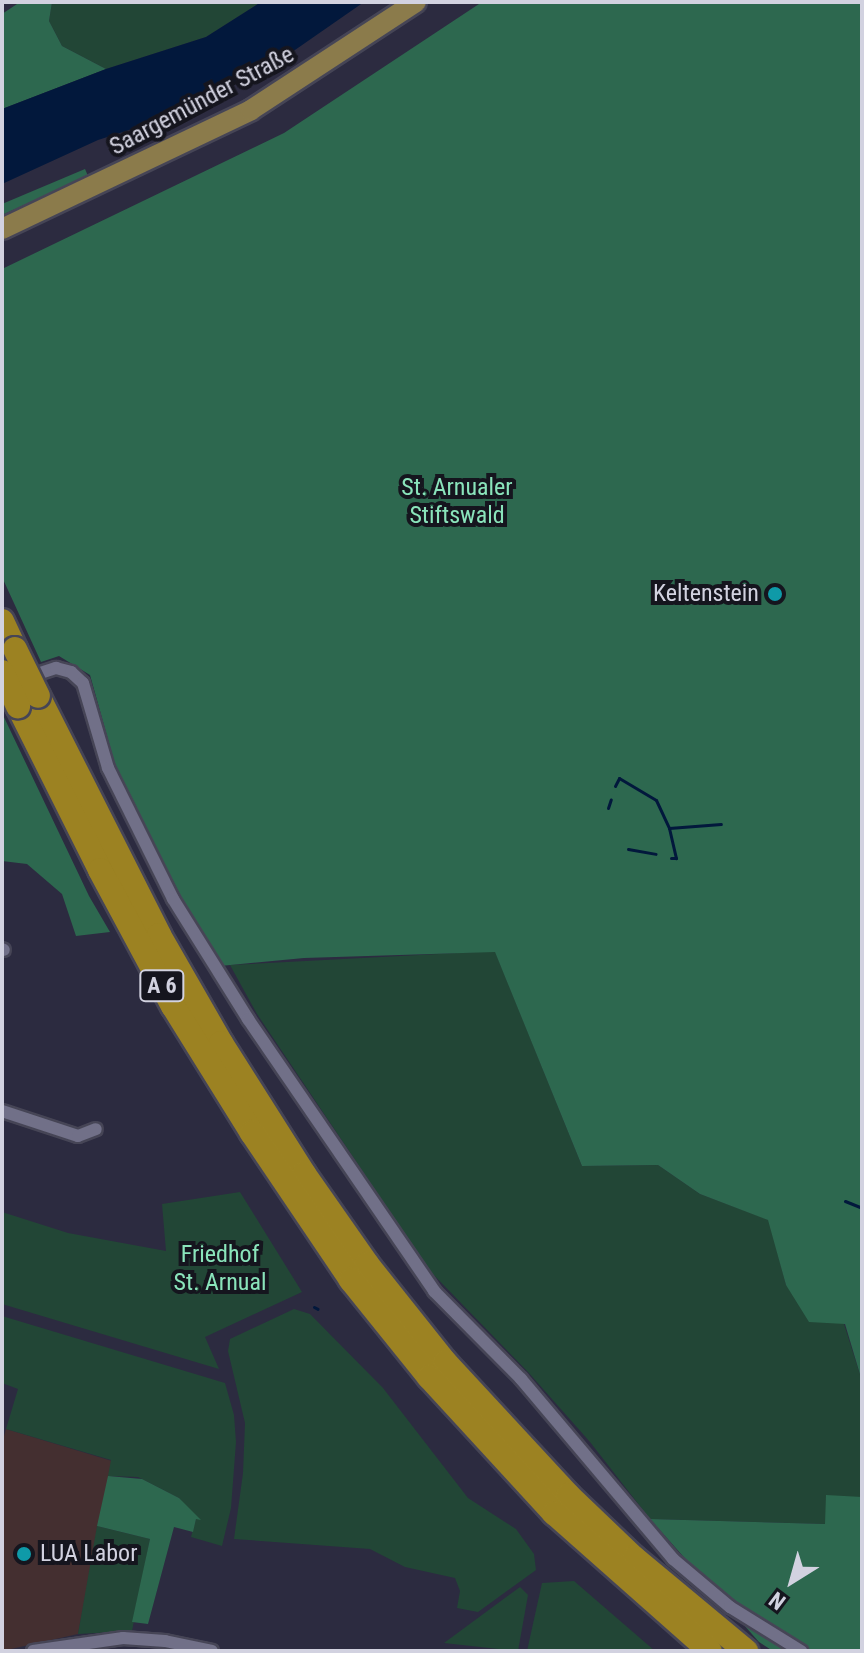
<!DOCTYPE html>
<html>
<head>
<meta charset="utf-8">
<style>
	body { margin:0 }
	#map { position:relative; width:864px; height:1653px; overflow:hidden; background:#2c2b40; font-family:"Roboto Condensed",sans-serif }
	div>[style] { position:absolute }
	[style*='--x'] { left:calc(var(--x)*1px); top:calc(var(--y)*1px); width:calc(var(--w)*1px); rotate:calc(var(--a)*1deg) }
	.commercial>* { inset:0; background:#442f30 }
	.green>* { inset:0; background:#224636 }
	.forest>* { inset:0; background:#2d684f }
	.water>* { inset:0; background:#02183c }
	.stream>* { height:3px; margin:-1.5px; padding:0 1.5px; transform-origin:1.5px; border-radius:1.5px; background:#02183c }
	.roads { filter:drop-shadow(2px 0 #464556) drop-shadow(-2px 0 #464556) drop-shadow(0 2px #464556) drop-shadow(0 -2px #464556) }
	.street>* { height:12px; margin:-6px; padding:0 6px; transform-origin:6px; border-radius:6px; background:#717088 }
	.primary>* { height:20px; margin:-10px; padding:0 10px; transform-origin:10px; border-radius:10px; background:#8b7b4b }
	.highway>* { height:24px; margin:-12px; padding:0 12px; transform-origin:12px; border-radius:12px; background:#9c8222 }
	.bridges { filter:drop-shadow(2px 0 #464556) drop-shadow(-2px 0 #464556) drop-shadow(0 2px #464556) drop-shadow(0 -2px #464556) }
	.highway-bridge>* { height:24px; margin:-12px; padding:0 12px; transform-origin:12px; border-radius:12px; background:#9c8222 }
	.dots>* { width:22px; height:22px; translate:-50% -50%; box-sizing:border-box; border:4px solid #15151e; border-radius:50% }
	span { translate:-50% -50%; white-space:nowrap; text-align:center; line-height:1.15; -webkit-text-stroke:8px #15151e; paint-order:stroke }
	.shield-label span { padding:2px 6px; background:#15151e; border:2px solid; border-radius:6px; -webkit-text-stroke-width:0 }
	.shield-label { font-size:22px; color:#d2d2e0; font-weight:700 }
	.street-label { font-size:24px; color:#d2d2e0 }
	.park-label { font-size:24px; color:#8ae4bb }
	.poi-label { font-size:24px; color:#d2d2e0 }
	.right { translate:-100% -50%; text-align:right }
	.left { translate:0 -50%; text-align:left }
	.frame { position:absolute; inset:0; border:4px solid #d2d2e0; pointer-events:none }
	.north { position:absolute; left:752px; top:1541px; width:80px; height:80px; -webkit-text-stroke:6px #15151e; paint-order:stroke; rotate:217deg; font-size:22px; font-weight:700; line-height:32px; text-align:center; color:#d2d2e0 }
	.north::after { content:''; display:block; margin:auto; width:28px; height:36px; background:#d2d2e0; clip-path:polygon(50% 0,100% 100%,50% 72%,0 100%) }
</style>
</head>
<body>
<div id="map">
	<div class="commercial">
		<div style="clip-path:polygon(6px 1429px,112px 1461px,78px 1634px,2px 1651px,2px 1443px)"></div>
	</div>
	<div class="green">
		<div style="clip-path:polygon(52px 2px,261px 2px,206px 37px,106px 69px,62px 46px,49px 21px)"></div>
		<div style="clip-path:polygon(495px 951px,582px 1166px,658px 1165px,700px 1194px,769px 1220px,786px 1285px,844px 1324px,862px 1381px,862px 1498px,826px 1524px,650px 1519px,590px 1442px,528px 1372px,429px 1270px,257px 1014px,230px 965px)"></div>
		<div style="clip-path:polygon(240px 1192px,302px 1292px,205px 1337px,219px 1369px,2px 1304px,2px 1212px,68px 1233px,166px 1251px,162px 1204px)"></div>
		<div style="clip-path:polygon(294px 1309px,310px 1314px,383px 1388px,468px 1498px,516px 1529px,534px 1554px,536px 1570px,478px 1612px,457px 1608px,460px 1591px,455px 1578px,405px 1567px,370px 1549px,234px 1539px,243px 1473px,245px 1423px,228px 1351px,230px 1339px)"></div>
		<div style="clip-path:polygon(2px 1316px,225px 1383px,234px 1415px,236px 1442px,231px 1508px,222px 1546px,191px 1537px,196px 1519px,179px 1498px,138px 1477px,108px 1476px,111px 1460px,6px 1429px,18px 1389px,2px 1383px)"></div>
		<div style="clip-path:polygon(97px 1526px,150px 1539px,132px 1631px,78px 1634px)"></div>
		<div style="clip-path:polygon(574px 1581px,655px 1651px,527px 1651px,542px 1583px)"></div>
		<div style="clip-path:polygon(520px 1587px,528px 1595px,518px 1651px,444px 1643px)"></div>
	</div>
	<div class="forest">
		<div style="clip-path:polygon(20px 2px,52px 2px,49px 21px,62px 46px,106px 69px,2px 109px,2px 14px)"></div>
		<div style="clip-path:polygon(482px 2px,862px 2px,862px 1651px,773px 1651px,759px 1642px,650px 1519px,825px 1524px,826px 1495px,862px 1497px,862px 1381px,845px 1324px,809px 1322px,786px 1285px,768px 1220px,700px 1194px,658px 1165px,582px 1166px,495px 952px,304px 958px,220px 966px,175px 890px,121px 786px,90px 675px,59px 656px,41px 662px,2px 577px,2px 269px,284px 133px)"></div>
		<div style="clip-path:polygon(85px 169px,88px 176px,2px 215px,2px 204px)"></div>
		<div style="clip-path:polygon(2px 713px,89px 896px,110px 932px,76px 936px,62px 894px,27px 864px,2px 861px)"></div>
		<div style="clip-path:polygon(108px 1476px,142px 1479px,179px 1498px,201px 1520px,196px 1519px,193px 1532px,174px 1527px,148px 1624px,132px 1622px,150px 1539px,97px 1526px)"></div>
	</div>
	<div class="water">
		<div style="clip-path:polygon(261px 2px,364px 2px,282px 59px,195px 103px,160px 120px,98px 140px,2px 184px,2px 109px,106px 69px,206px 37px)"></div>
	</div>
	<div class="stream">
		<div style="--x:615;--y:786;--w:9;--a:-63"></div>
		<div style="--x:619;--y:778;--w:43;--a:30.7"></div>
		<div style="--x:656;--y:800;--w:31;--a:65"></div>
		<div style="--x:669;--y:828;--w:31;--a:77"></div>
		<div style="--x:676;--y:858;--w:5;--a:180"></div>
		<div style="--x:608;--y:808;--w:9;--a:-72"></div>
		<div style="--x:669;--y:828;--w:52;--a:-4.4"></div>
		<div style="--x:628;--y:849;--w:28;--a:10"></div>
		<div style="--x:845;--y:1201;--w:18;--a:22"></div>
		<div style="--x:314;--y:1307;--w:4;--a:27"></div>
	</div>
	<div class="roads">
		<div class="street">
			<div style="--x:25;--y:678;--w:33;--a:-18"></div>
			<div style="--x:56;--y:668;--w:16;--a:15"></div>
			<div style="--x:71;--y:672;--w:16;--a:43"></div>
			<div style="--x:83;--y:683;--w:89;--a:73.6"></div>
			<div style="--x:108;--y:768;--w:146;--a:63.6"></div>
			<div style="--x:173;--y:899;--w:142;--a:58"></div>
			<div style="--x:248;--y:1019;--w:330;--a:55.6"></div>
			<div style="--x:434;--y:1291;--w:124;--a:45.3"></div>
			<div style="--x:521;--y:1379;--w:236;--a:49.8"></div>
			<div style="--x:673;--y:1559;--w:75;--a:40.1"></div>
			<div style="--x:730;--y:1607;--w:84;--a:31.8"></div>
			<div style="--x:2;--y:949;--w:2;--a:27"></div>
			<div style="--x:2;--y:1111;--w:80;--a:18.2"></div>
			<div style="--x:78;--y:1136;--w:19;--a:-21"></div>
			<div style="--x:33;--y:1651;--w:91;--a:-8.2"></div>
			<div style="--x:123;--y:1638;--w:42;--a:4.1"></div>
			<div style="--x:165;--y:1641;--w:48;--a:12"></div>
		</div>
		<div class="primary">
			<div style="--x:2;--y:229;--w:276;--a:-25.5"></div>
			<div style="--x:251;--y:110;--w:197;--a:-33.2"></div>
		</div>
		<div class="highway">
			<div style="--x:2;--y:621;--w:31;--a:65"></div>
			<div style="--x:38;--y:696;--w:268;--a:63.1"></div>
			<div style="--x:159;--y:935;--w:125;--a:60.1"></div>
			<div style="--x:221;--y:1043;--w:155;--a:57.6"></div>
			<div style="--x:304;--y:1174;--w:110;--a:55"></div>
			<div style="--x:367;--y:1264;--w:125;--a:51.5"></div>
			<div style="--x:445;--y:1362;--w:181;--a:47.2"></div>
			<div style="--x:568;--y:1495;--w:91;--a:43.7"></div>
			<div style="--x:634;--y:1558;--w:146;--a:39.7"></div>
			<div style="--x:18;--y:706;--w:183;--a:63.4"></div>
			<div style="--x:100;--y:870;--w:154;--a:61.8"></div>
			<div style="--x:173;--y:1006;--w:150;--a:58.1"></div>
			<div style="--x:252;--y:1133;--w:177;--a:56"></div>
			<div style="--x:351;--y:1280;--w:124;--a:51.2"></div>
			<div style="--x:429;--y:1377;--w:185;--a:47.4"></div>
			<div style="--x:554;--y:1513;--w:208;--a:41.5"></div>
		</div>
	</div>
	<div class="bridges">
		<div class="highway-bridge">
			<div style="--x:15;--y:649;--w:52;--a:63.9"></div>
			<div style="--x:2;--y:672;--w:38;--a:65"></div>
		</div>
	</div>
	<div class="dots">
		<div style="left:775px;top:594px;background:#0f9aa8"></div>
		<div style="left:24px;top:1554px;background:#0f9aa8"></div>
	</div>
	<div class="shield-label">
		<span style="left:162px;top:986px">A 6</span>
	</div>
	<div class="street-label">
		<span style="left:202px;top:101px;rotate:-28deg">Saargemünder Straße</span>
	</div>
	<div class="park-label">
		<span style="left:457px;top:502px">St. Arnualer<br>Stiftswald</span>
		<span style="left:220px;top:1269px">Friedhof<br>St. Arnual</span>
	</div>
	<div class="poi-label">
		<span class="right" style="left:759px;top:594px">Keltenstein</span>
		<span class="left" style="left:40px;top:1554px">LUA Labor</span>
	</div>
	<div class="frame"></div>
	<div class="north">N</div>
</div>
</body>
</html>
